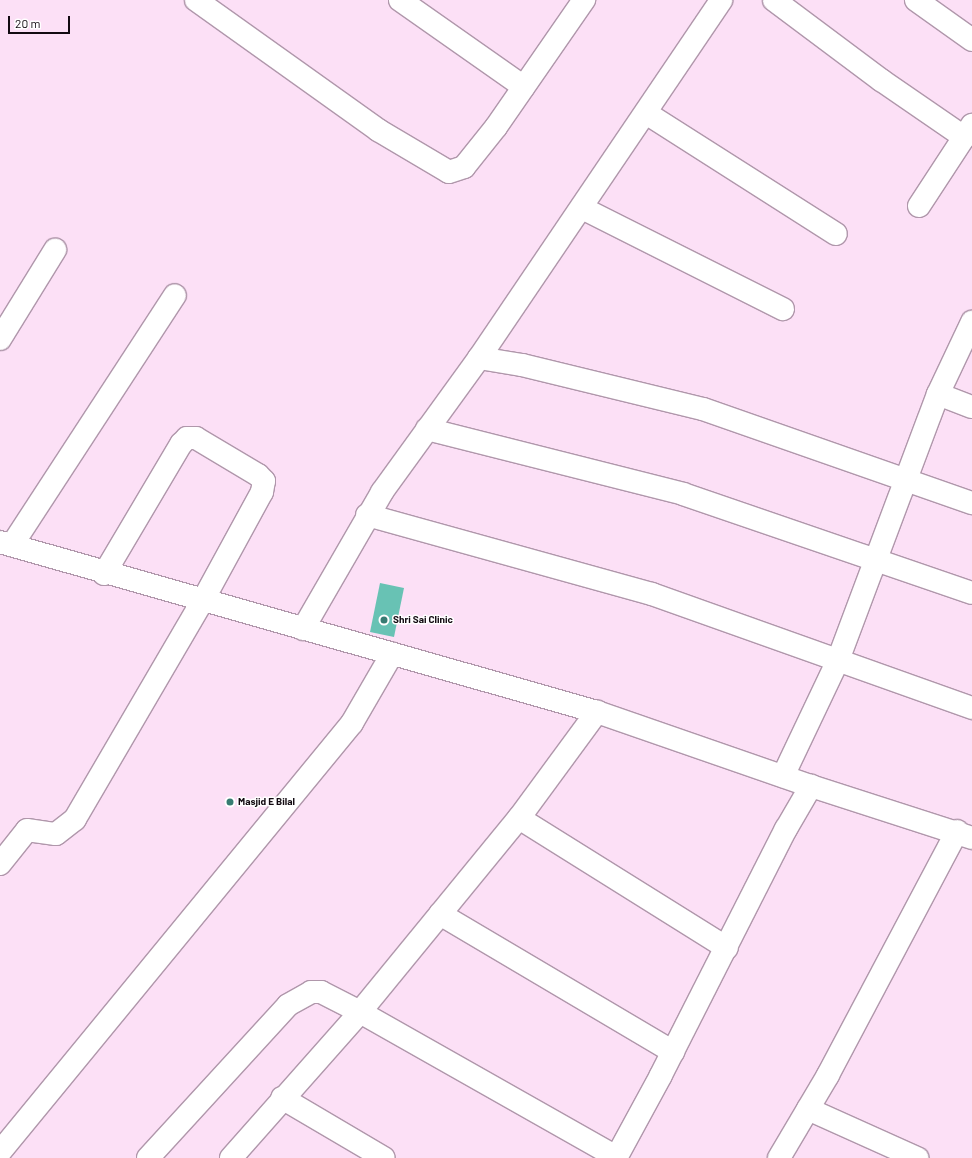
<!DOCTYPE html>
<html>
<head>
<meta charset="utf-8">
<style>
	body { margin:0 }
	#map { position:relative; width:972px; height:1158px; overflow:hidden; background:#fce0f6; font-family:Barlow,sans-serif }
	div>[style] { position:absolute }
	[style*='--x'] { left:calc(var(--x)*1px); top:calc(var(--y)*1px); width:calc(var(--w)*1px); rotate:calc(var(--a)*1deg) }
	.building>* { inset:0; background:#68c2b4 }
	.roads { filter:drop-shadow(1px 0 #b097ab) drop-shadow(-1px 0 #b097ab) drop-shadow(0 1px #b097ab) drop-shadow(0 -1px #b097ab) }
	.minor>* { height:22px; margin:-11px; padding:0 11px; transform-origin:11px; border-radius:11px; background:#fff }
	.dots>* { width:11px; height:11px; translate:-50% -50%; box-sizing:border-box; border:2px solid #fff; border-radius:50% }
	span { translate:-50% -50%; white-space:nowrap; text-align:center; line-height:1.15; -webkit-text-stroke:3px #fff; paint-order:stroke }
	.poi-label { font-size:10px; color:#120a11; font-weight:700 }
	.left { translate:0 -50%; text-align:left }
	.scale { position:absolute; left:8px; top:16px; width:62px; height:18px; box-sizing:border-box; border:2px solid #120a11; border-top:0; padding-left:5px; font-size:12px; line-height:14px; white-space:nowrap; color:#120a11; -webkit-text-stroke:3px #fff; paint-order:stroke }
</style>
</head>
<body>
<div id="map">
	<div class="building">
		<div style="clip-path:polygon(380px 583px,404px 588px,394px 637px,370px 632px)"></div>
	</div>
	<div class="roads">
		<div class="minor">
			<div style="--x:196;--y:0;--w:224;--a:35.5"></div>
			<div style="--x:378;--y:130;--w:82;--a:30.6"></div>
			<div style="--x:449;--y:172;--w:16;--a:-18"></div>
			<div style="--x:464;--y:167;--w:51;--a:-51.3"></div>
			<div style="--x:496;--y:127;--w:155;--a:-55.3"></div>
			<div style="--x:400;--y:0;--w:151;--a:35.1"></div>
			<div style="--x:774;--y:0;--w:134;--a:36.8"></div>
			<div style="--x:881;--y:80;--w:101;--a:34.5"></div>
			<div style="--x:916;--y:0;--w:69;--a:35.5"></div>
			<div style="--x:646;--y:113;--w:225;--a:32.5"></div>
			<div style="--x:919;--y:206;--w:97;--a:-56.8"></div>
			<div style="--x:582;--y:208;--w:225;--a:26.7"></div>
			<div style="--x:0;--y:339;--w:105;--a:-58.3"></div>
			<div style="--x:479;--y:358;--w:44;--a:9.2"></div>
			<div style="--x:522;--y:365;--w:186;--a:13.7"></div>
			<div style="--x:703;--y:409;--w:285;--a:19.3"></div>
			<div style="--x:938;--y:394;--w:36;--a:21"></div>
			<div style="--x:427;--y:429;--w:264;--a:14.2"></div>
			<div style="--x:683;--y:494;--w:305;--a:18.9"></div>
			<div style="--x:367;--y:515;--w:296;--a:15.5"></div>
			<div style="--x:652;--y:594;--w:340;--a:19.6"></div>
			<div style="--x:0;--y:542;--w:621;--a:15.89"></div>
			<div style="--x:597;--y:712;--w:226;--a:19.1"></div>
			<div style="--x:811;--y:786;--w:169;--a:17.9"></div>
			<div style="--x:12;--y:545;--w:298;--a:-56.9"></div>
			<div style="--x:303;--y:629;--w:158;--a:-60"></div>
			<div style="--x:382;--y:492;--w:165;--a:-54.1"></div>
			<div style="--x:479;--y:358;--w:432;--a:-55.9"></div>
			<div style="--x:783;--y:776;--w:128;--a:-64.6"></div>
			<div style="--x:838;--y:660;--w:284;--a:-69.4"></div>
			<div style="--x:938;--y:394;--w:80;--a:-64.7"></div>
			<div style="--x:519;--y:818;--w:245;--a:32"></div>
			<div style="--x:0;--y:864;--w:43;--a:-51.5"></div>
			<div style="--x:27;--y:830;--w:29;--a:8"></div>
			<div style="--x:56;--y:834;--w:24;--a:-38"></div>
			<div style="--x:75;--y:819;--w:251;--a:-59.7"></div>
			<div style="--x:202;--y:602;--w:125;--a:-61.4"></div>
			<div style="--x:262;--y:492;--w:11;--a:-80"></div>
			<div style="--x:264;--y:481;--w:8;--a:-135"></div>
			<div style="--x:258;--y:475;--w:72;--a:-149.2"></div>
			<div style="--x:196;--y:438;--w:9;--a:180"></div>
			<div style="--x:187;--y:438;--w:8;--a:135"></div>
			<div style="--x:181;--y:444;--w:151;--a:120.6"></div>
			<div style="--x:440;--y:914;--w:271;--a:30.6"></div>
			<div style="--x:282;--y:1098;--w:118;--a:30.5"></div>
			<div style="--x:808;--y:1109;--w:120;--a:24.2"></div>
			<div style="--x:0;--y:1152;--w:555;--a:-50.63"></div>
			<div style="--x:352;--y:723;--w:80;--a:-59.9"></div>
			<div style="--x:148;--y:1158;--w:207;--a:-47.5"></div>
			<div style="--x:288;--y:1005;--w:26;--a:-29"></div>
			<div style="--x:311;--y:992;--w:10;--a:0"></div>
			<div style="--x:321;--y:992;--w:44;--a:27.1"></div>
			<div style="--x:360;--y:1012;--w:294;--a:29.5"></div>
			<div style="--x:231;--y:1158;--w:195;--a:-48.5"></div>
			<div style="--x:360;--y:1012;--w:251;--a:-50.7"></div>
			<div style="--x:519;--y:818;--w:132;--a:-53.7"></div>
			<div style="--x:616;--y:1158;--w:94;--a:-61.5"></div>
			<div style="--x:661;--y:1075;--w:276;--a:-63.1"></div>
			<div style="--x:786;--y:829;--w:50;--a:-59.8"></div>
			<div style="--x:779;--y:1158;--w:96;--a:-59.4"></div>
			<div style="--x:828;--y:1075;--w:276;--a:-62.1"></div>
		</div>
	</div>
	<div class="dots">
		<div style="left:384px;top:620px;background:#377c72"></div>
		<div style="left:230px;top:802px;background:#377c72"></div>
	</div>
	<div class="poi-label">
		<span class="left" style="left:393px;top:620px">Shri Sai Clinic</span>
		<span class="left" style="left:238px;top:802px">Masjid E Bilal</span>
	</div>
	<div class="scale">20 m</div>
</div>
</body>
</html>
